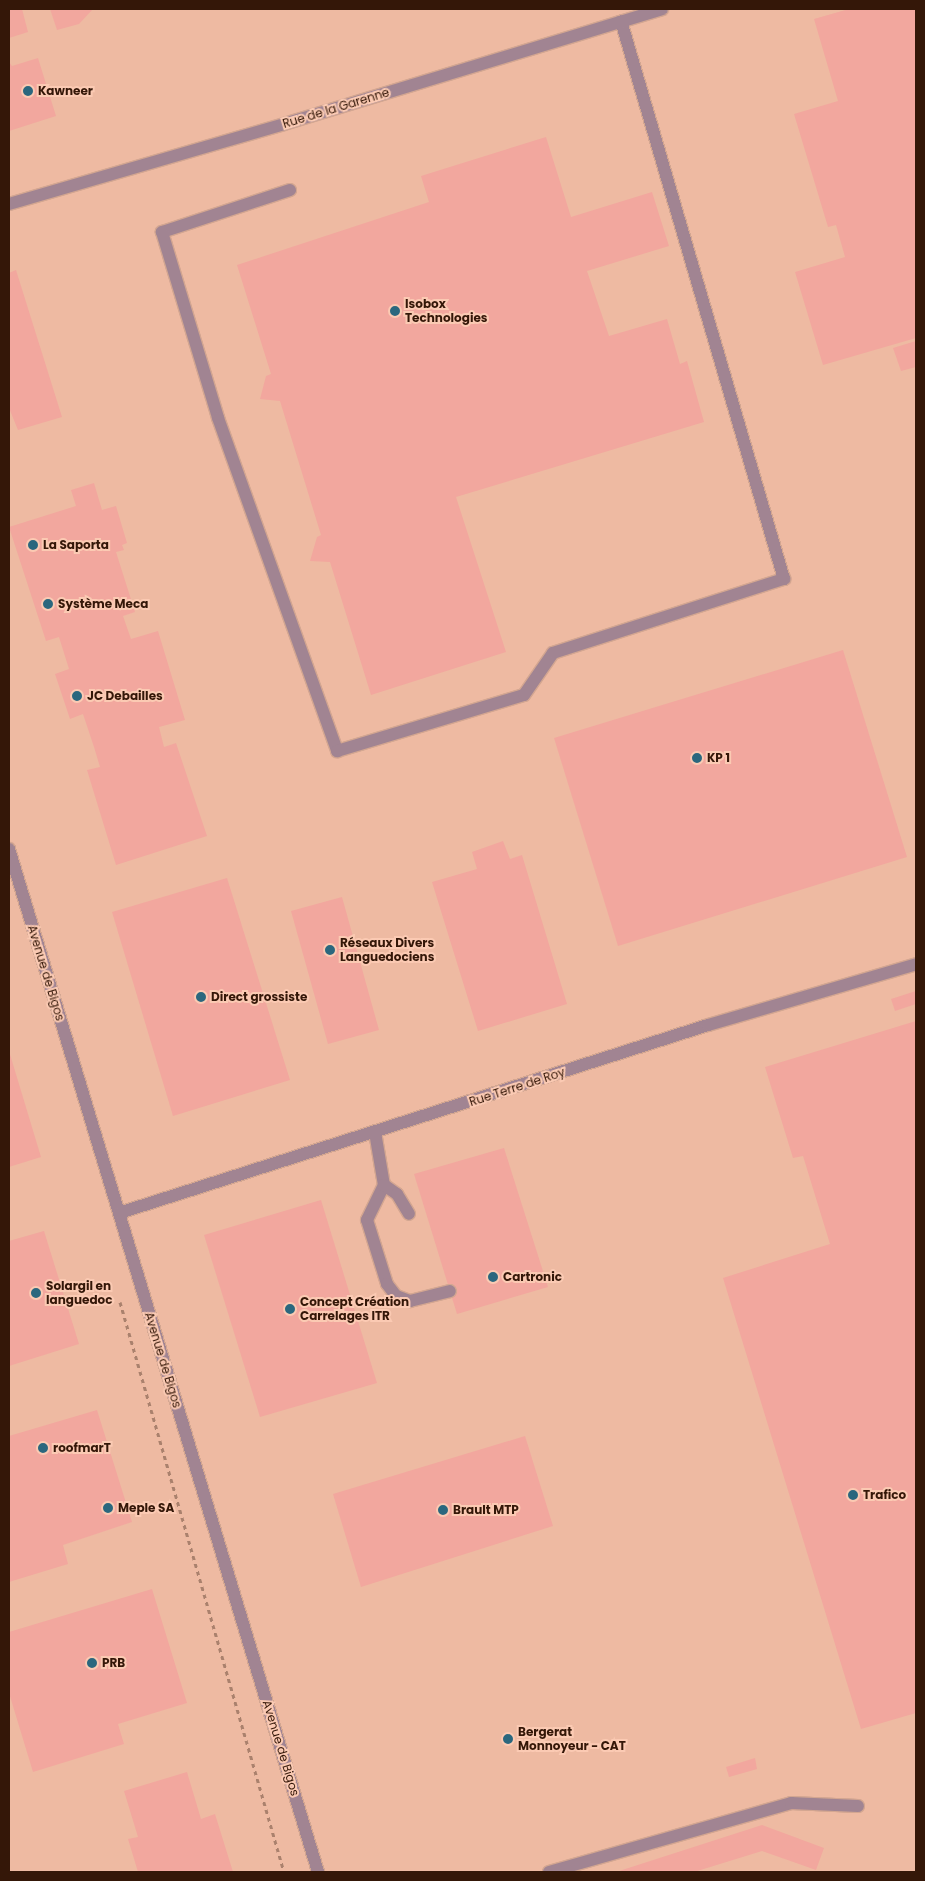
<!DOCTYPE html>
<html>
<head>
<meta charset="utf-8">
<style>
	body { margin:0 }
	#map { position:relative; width:925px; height:1881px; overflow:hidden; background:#fbcab3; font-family:Poppins,sans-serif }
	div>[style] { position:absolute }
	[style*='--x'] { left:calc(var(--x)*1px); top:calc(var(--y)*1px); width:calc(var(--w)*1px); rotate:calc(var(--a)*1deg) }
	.built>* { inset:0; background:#eebaa2 }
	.building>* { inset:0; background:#f2a79e }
	.path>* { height:3px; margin-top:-1.5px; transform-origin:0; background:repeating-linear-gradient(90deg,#aa816d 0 4px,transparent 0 8px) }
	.roads { filter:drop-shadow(1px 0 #d3a691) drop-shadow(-1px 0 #d3a691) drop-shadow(0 1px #d3a691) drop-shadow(0 -1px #d3a691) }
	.minor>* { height:12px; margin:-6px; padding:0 6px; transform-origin:6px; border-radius:6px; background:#a18492 }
	.dots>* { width:14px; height:14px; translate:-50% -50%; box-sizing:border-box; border:2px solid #fbcab3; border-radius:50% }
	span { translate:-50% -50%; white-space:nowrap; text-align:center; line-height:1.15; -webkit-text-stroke:4px #fbcab3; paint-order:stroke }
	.poi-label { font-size:12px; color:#341708; font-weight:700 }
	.left { translate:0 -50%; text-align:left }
	.street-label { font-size:12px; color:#341708 }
	.frame { position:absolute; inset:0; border:10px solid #341708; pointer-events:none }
</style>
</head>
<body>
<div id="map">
	<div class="built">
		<div style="clip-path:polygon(9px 9px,916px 9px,916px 1872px,9px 1872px)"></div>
	</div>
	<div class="building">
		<div style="clip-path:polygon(9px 9px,22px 9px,28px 32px,9px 38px)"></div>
		<div style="clip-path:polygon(50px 9px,93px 9px,79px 24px,57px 30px)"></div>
		<div style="clip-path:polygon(849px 9px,916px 9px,916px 338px,823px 365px,795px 272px,845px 257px,836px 225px,828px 227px,794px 114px,838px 101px,814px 19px)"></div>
		<div style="clip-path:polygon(38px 58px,56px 116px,9px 131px,9px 62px,12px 66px)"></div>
		<div style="clip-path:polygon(546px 137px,571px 217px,652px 192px,669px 246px,587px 271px,609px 336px,667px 319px,680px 364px,687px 361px,704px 422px,456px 497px,506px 652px,371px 695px,330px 562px,310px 561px,317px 537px,321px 535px,280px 401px,260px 399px,266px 376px,271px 374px,237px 265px,429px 202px,421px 176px)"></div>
		<div style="clip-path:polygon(16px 270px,62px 417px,18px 430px,9px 408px,9px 273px)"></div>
		<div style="clip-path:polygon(916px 341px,916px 367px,901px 371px,893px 348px)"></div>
		<div style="clip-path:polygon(94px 483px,102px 510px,116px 506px,127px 543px,122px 545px,124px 550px,116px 552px,135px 612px,123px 616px,131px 639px,158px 631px,185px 720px,159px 727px,164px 747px,176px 743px,207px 836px,116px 865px,87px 770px,100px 767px,94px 747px,83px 714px,70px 719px,55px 674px,69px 669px,59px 637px,46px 641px,9px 527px,76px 506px,71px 490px)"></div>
		<div style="clip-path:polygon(843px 650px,907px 857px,618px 946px,554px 738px)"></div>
		<div style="clip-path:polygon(503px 841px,510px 859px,522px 855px,567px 1004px,478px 1031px,432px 882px,477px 869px,472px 852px)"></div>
		<div style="clip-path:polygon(227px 878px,290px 1080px,173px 1116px,112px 912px)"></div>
		<div style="clip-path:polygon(342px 897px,379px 1030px,328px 1044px,291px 911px)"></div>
		<div style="clip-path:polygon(916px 991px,916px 1004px,895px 1011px,891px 999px)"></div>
		<div style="clip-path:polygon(916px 1021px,916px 1713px,861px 1729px,723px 1278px,830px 1244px,803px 1156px,793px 1158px,765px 1067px)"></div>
		<div style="clip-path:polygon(9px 1051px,41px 1157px,9px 1167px)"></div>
		<div style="clip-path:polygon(504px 1148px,548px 1287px,457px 1314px,414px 1174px)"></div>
		<div style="clip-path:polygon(321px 1200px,377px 1383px,260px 1417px,204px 1235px)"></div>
		<div style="clip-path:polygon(44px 1231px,79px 1344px,9px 1366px,9px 1241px)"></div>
		<div style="clip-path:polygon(97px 1410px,132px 1522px,63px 1545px,68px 1564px,9px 1582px,9px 1436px)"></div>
		<div style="clip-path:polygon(525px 1436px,553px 1526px,361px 1587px,333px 1494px)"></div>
		<div style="clip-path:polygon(152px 1589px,187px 1703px,118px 1724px,124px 1744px,33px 1772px,9px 1693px,9px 1632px)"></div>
		<div style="clip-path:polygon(755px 1758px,757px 1769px,729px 1777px,726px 1767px)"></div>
		<div style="clip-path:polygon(187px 1772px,201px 1819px,215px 1814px,233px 1872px,138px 1872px,128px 1839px,138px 1837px,124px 1791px)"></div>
		<div style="clip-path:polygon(762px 1825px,824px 1848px,816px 1870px,762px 1851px,694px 1872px,616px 1872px)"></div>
	</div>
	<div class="path">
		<div style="--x:120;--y:1302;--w:593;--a:73.95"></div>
	</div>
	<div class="roads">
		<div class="minor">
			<div style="--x:290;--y:190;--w:135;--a:161.8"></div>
			<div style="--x:162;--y:232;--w:194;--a:73.2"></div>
			<div style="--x:218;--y:418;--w:354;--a:70.3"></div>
			<div style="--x:337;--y:751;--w:195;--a:-16.7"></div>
			<div style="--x:524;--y:695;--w:51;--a:-55.4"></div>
			<div style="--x:553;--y:653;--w:243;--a:-17.8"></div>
			<div style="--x:784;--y:579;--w:581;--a:-106.28"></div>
			<div style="--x:9;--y:204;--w:286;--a:-16.2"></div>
			<div style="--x:284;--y:124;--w:395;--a:-16.9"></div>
			<div style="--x:9;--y:849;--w:1069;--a:73.19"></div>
			<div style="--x:375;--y:1132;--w:54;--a:80.4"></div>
			<div style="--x:384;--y:1185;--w:39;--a:116"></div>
			<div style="--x:367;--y:1220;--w:67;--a:72.6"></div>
			<div style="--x:387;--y:1284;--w:15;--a:53"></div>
			<div style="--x:396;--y:1296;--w:15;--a:20"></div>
			<div style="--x:410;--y:1301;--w:41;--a:-14"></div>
			<div style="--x:384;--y:1185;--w:16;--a:35"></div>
			<div style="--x:397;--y:1194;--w:23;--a:59"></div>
			<div style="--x:119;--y:1213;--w:618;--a:-17.7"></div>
			<div style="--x:708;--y:1025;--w:217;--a:-16.3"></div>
			<div style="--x:549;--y:1872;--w:252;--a:-15.9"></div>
			<div style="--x:791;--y:1803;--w:67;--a:2.6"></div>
		</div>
	</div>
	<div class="dots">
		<div style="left:28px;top:91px;background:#2b677e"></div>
		<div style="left:395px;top:311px;background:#2b677e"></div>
		<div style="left:33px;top:545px;background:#2b677e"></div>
		<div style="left:48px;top:604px;background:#2b677e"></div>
		<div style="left:77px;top:696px;background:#2b677e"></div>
		<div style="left:697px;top:758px;background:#2b677e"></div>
		<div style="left:330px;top:950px;background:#2b677e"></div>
		<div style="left:201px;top:997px;background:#2b677e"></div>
		<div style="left:493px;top:1277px;background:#2b677e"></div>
		<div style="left:36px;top:1293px;background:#2b677e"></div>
		<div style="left:290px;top:1309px;background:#2b677e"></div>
		<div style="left:43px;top:1448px;background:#2b677e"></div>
		<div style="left:853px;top:1495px;background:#2b677e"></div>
		<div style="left:108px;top:1508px;background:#2b677e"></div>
		<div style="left:443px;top:1510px;background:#2b677e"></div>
		<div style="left:92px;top:1663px;background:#2b677e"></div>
		<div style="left:508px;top:1739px;background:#2b677e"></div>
	</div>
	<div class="poi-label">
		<span class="left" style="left:38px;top:91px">Kawneer</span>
		<span class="left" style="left:405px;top:311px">Isobox<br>Technologies</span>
		<span class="left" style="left:43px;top:545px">La Saporta</span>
		<span class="left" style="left:58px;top:604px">Système Meca</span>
		<span class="left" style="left:87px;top:696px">JC Debailles</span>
		<span class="left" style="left:707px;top:758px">KP 1</span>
		<span class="left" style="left:340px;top:950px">Réseaux Divers<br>Languedociens</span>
		<span class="left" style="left:211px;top:997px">Direct grossiste</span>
		<span class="left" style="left:503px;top:1277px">Cartronic</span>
		<span class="left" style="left:46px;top:1293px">Solargil en<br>languedoc</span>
		<span class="left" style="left:300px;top:1309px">Concept Création<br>Carrelages ITR</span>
		<span class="left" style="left:53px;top:1448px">roofmarT</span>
		<span class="left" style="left:863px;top:1495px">Trafico</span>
		<span class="left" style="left:118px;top:1508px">Meple SA</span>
		<span class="left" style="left:453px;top:1510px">Brault MTP</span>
		<span class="left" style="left:102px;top:1663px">PRB</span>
		<span class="left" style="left:518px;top:1739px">Bergerat<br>Monnoyeur - CAT</span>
	</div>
	<div class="street-label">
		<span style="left:336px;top:108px;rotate:-17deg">Rue de la Garenne</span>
		<span style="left:46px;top:973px;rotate:73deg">Avenue de Bigos</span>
		<span style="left:517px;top:1087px;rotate:-18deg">Rue Terre de Roy</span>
		<span style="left:163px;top:1360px;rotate:73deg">Avenue de Bigos</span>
		<span style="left:281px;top:1748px;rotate:73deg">Avenue de Bigos</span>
	</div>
	<div class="frame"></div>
</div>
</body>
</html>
